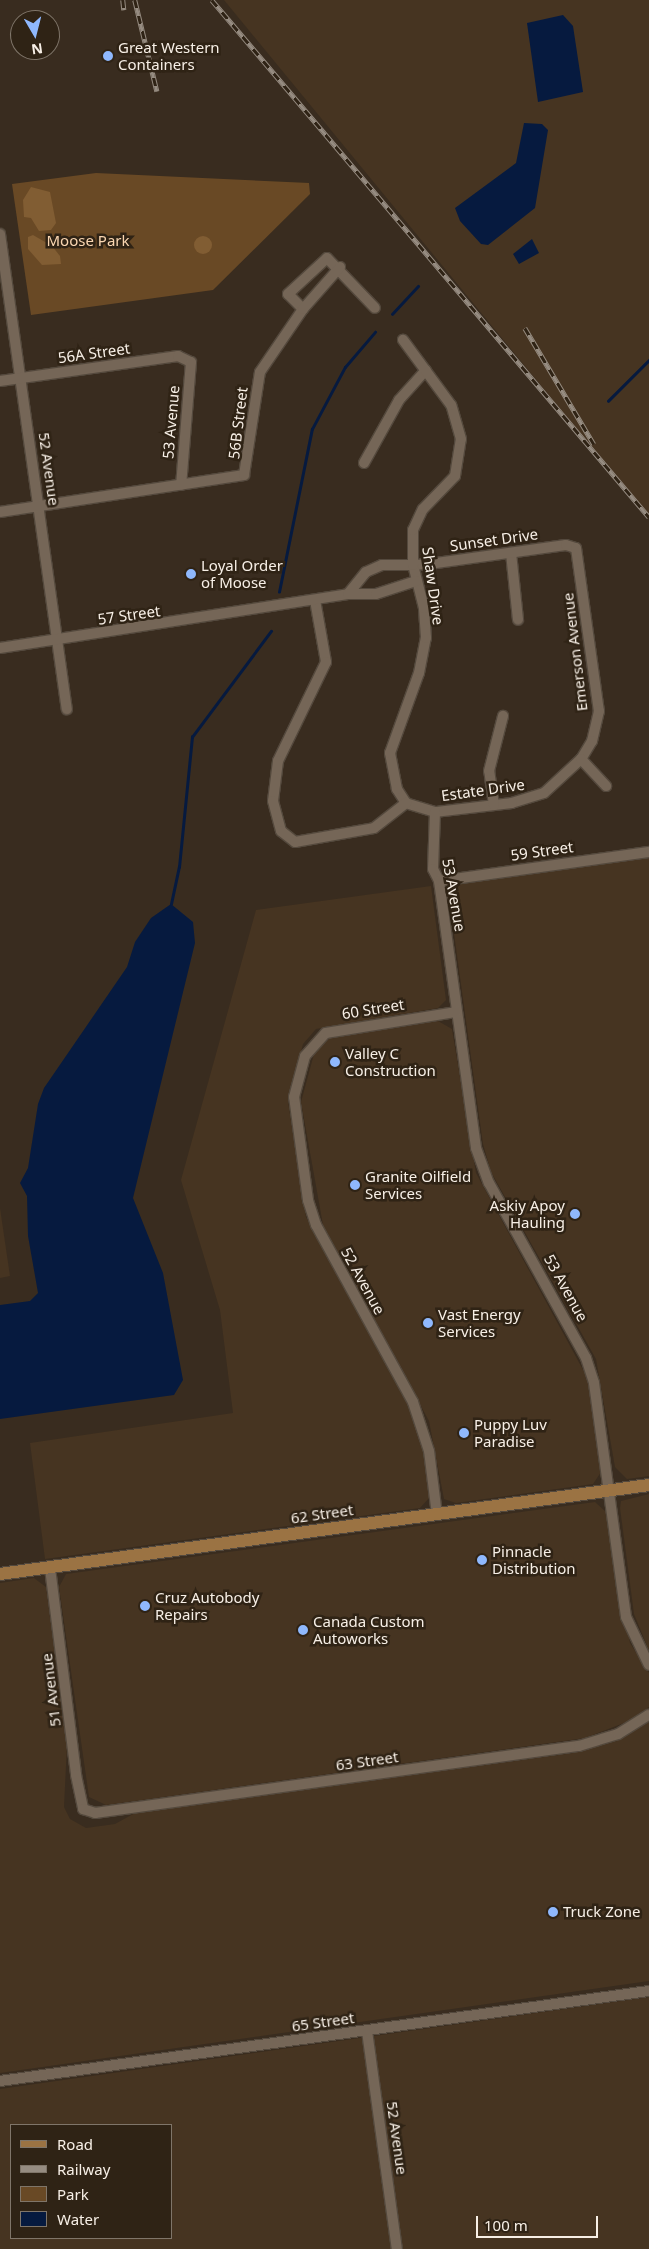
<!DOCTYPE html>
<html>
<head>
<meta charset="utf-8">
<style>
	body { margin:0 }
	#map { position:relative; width:649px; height:2249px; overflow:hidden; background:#392c1f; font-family:"Noto Sans",sans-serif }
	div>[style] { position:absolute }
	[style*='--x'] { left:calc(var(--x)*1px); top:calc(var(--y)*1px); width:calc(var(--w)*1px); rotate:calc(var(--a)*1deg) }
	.built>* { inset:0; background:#463421 }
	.green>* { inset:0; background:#694925 }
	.forest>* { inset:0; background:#815d33 }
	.round { border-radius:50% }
	.water>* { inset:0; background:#061a3f }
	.stream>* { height:2.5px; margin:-1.25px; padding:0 1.25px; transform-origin:1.25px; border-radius:1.25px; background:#061a3f }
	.roads { filter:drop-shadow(1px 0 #54493d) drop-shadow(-1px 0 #54493d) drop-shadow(0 1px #54493d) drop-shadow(0 -1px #54493d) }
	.minor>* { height:10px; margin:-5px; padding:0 5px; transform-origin:5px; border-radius:5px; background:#756657 }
	.major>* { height:12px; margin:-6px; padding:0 6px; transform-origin:6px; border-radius:6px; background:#9b7343 }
	.rail>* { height:4.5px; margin-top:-2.25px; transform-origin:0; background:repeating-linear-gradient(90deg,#2f2315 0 8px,#968c81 0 16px); box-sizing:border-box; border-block:1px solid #968c81 }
	.dots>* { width:14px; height:14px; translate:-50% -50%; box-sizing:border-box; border:2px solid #2f2315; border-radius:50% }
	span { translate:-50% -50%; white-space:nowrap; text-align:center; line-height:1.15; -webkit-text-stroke:5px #2f2315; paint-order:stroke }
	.poi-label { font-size:15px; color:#f7efe6 }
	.left { translate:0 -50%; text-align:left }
	.right { translate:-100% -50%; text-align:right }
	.park-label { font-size:15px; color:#fad6b1 }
	.street-label { font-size:15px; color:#f7efe6 }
	.legend { position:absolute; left:10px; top:2124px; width:162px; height:115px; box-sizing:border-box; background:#2f2315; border:1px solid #7f7569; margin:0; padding:6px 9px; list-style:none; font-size:15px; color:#f7efe6 }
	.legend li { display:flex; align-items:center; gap:10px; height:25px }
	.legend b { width:25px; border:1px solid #7f7569 }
	.north { position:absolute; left:10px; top:10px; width:50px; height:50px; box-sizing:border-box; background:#2f2315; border:1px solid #7f7569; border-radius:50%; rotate:172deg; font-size:14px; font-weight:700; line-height:20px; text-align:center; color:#f7efe6 }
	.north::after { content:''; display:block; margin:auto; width:18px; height:22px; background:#8fb8fd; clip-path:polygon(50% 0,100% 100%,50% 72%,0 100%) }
	.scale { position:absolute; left:476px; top:2216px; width:122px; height:22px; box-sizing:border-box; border:2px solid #f7efe6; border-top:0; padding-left:6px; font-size:15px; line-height:18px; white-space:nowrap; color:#f7efe6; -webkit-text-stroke:4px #2f2315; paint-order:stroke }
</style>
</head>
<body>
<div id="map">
	<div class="built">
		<div style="clip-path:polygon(224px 0,649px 0,649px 517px)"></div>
		<div style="clip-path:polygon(649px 856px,649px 1476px,627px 1479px,615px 1467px,596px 1359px,491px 1172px,483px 1144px,449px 897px,461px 884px)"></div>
		<div style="clip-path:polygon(431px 886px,446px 1000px,438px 1008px,316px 1029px,303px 1044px,288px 1102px,306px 1217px,406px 1399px,424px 1453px,430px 1497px,420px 1508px,45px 1559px,30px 1443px,233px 1413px,220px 1310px,181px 1180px,256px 910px)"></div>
		<div style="clip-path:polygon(438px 1021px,452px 1029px,476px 1173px,588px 1379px,601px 1472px,593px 1484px,456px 1503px,444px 1499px,429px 1421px,323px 1225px,301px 1102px,314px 1054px,333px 1035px)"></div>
		<div style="clip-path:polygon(0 1208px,10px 1276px,0 1278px)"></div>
		<div style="clip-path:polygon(649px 1494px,649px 1651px,634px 1614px,620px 1508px,621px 1501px)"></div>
		<div style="clip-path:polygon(595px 1502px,606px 1512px,630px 1643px,649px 1673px,649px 1707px,629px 1721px,585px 1738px,106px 1805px,89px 1797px,59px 1587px,66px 1574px)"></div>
		<div style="clip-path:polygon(34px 1578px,46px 1587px,67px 1745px,64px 1807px,70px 1819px,86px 1828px,115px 1824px,135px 1813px,573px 1753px,617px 1741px,649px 1722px,649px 1981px,0 2073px,0 1583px)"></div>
		<div style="clip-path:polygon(evenodd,649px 1997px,649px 2249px,0 2249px,0 2089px,649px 1997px,11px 2125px,171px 2125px,171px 2238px,11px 2238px,11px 2125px)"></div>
	</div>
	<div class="green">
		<div style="clip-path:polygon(96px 173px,309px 183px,310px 194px,213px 290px,31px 315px,12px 184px)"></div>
	</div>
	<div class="forest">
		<div style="clip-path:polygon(31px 187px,50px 192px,56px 223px,51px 230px,39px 231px,31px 218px,24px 217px,23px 200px)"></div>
		<div style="clip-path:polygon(33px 235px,52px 246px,60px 256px,61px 264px,42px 265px,28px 249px,28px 237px)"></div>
		<div class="round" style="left:194px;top:236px;width:18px;height:18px"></div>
	</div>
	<div class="water">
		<div style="clip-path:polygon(563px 15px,573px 26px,583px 92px,538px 102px,527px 23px)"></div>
		<div style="clip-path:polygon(524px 123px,542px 124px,548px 130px,535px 208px,488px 245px,481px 244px,460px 221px,455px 208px,516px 163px)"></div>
		<div style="clip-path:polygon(532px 239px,539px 253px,519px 264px,513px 254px)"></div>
		<div style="clip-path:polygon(171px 904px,193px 922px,195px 943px,133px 1198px,163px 1273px,183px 1380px,174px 1395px,0 1419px,0 1305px,30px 1301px,38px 1293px,28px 1236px,27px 1196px,20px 1183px,28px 1168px,38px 1104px,44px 1088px,127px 967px,135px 942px,151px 918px)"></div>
	</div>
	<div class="stream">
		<div style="--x:392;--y:314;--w:38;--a:-47"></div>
		<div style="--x:608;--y:401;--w:58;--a:-45"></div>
		<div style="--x:279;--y:592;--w:166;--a:-78.6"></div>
		<div style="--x:312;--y:429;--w:70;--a:-62"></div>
		<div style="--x:345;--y:367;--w:46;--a:-49.4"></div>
		<div style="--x:171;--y:904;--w:38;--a:-78"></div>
		<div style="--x:179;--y:867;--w:131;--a:-84.3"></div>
		<div style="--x:192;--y:737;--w:132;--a:-53.3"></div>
	</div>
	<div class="roads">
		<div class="minor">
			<div style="--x:0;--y:234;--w:480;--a:82"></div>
			<div style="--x:303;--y:309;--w:21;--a:-135"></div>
			<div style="--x:288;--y:294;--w:53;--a:-42.7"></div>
			<div style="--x:327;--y:258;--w:69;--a:46.2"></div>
			<div style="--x:0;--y:381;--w:180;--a:-8"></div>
			<div style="--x:178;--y:356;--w:14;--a:25"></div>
			<div style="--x:191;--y:362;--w:123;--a:94.6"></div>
			<div style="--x:364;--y:463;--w:72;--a:-60.9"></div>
			<div style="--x:399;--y:400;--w:40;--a:-48"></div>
			<div style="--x:0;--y:512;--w:247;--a:-8.6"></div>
			<div style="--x:244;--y:475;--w:104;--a:-81.2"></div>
			<div style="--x:260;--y:372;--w:76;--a:-55.7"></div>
			<div style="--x:303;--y:309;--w:56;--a:-48.6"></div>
			<div style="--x:511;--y:553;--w:67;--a:84"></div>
			<div style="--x:348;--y:594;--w:28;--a:-51"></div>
			<div style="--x:366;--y:572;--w:17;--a:-24"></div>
			<div style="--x:382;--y:565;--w:31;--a:0"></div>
			<div style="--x:413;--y:565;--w:16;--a:-4"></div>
			<div style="--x:429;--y:564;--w:138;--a:-7.9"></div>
			<div style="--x:566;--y:545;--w:10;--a:17"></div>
			<div style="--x:576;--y:548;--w:165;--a:82"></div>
			<div style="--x:599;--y:711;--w:31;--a:103"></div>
			<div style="--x:592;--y:741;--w:21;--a:121"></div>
			<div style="--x:581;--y:759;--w:50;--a:137.4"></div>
			<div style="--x:544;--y:793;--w:34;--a:163"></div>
			<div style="--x:512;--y:803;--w:78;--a:173.3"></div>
			<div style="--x:435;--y:812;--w:30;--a:-163"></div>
			<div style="--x:406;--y:803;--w:17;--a:-123"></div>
			<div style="--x:397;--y:789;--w:37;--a:-101"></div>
			<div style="--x:390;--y:753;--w:85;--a:-70.1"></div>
			<div style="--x:419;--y:673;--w:36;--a:-79"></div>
			<div style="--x:426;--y:638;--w:30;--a:-94"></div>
			<div style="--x:424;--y:608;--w:44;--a:-104.3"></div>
			<div style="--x:413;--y:565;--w:35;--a:-90"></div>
			<div style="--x:413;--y:530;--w:23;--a:-65"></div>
			<div style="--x:423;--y:509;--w:46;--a:-45.9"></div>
			<div style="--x:455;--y:476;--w:37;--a:-81"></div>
			<div style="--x:461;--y:439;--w:35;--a:-106"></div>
			<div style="--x:451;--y:405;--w:81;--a:-126.4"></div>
			<div style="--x:315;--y:600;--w:63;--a:79.9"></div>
			<div style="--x:326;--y:662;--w:110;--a:115.9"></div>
			<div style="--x:278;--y:761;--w:40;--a:97.1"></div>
			<div style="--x:273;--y:801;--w:31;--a:75"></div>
			<div style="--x:281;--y:831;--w:18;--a:38"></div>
			<div style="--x:295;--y:842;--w:80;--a:-10"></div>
			<div style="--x:374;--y:828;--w:41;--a:-38"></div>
			<div style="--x:0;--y:648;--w:352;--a:-8.8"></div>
			<div style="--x:348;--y:594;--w:28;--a:0"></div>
			<div style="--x:376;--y:594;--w:42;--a:-18"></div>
			<div style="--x:581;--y:759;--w:37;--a:47"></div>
			<div style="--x:494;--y:805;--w:34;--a:-98"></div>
			<div style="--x:489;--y:771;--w:57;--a:-75.7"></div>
			<div style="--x:435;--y:812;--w:57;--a:92"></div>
			<div style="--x:433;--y:869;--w:13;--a:63"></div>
			<div style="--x:439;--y:881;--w:270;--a:82.1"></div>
			<div style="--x:476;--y:1148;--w:37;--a:70"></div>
			<div style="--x:489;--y:1183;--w:200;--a:61"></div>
			<div style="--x:586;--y:1358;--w:26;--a:72"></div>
			<div style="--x:594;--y:1383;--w:236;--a:82.2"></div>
			<div style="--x:626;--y:1617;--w:53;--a:64.4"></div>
			<div style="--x:439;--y:881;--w:212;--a:-7.9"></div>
			<div style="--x:437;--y:1515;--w:64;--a:-97.1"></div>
			<div style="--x:429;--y:1451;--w:52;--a:-108.1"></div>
			<div style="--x:413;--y:1402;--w:202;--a:-118.7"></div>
			<div style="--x:316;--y:1225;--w:26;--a:-108"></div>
			<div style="--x:308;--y:1200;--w:104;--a:-97.7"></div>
			<div style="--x:294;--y:1097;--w:42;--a:-75"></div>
			<div style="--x:305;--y:1056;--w:31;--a:-48"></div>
			<div style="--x:326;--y:1033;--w:132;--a:-9.2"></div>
			<div style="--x:50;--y:1568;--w:209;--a:82.8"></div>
			<div style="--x:76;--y:1775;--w:35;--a:78"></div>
			<div style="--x:83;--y:1809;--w:13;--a:18"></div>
			<div style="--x:95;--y:1813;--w:489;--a:-7.9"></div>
			<div style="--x:579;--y:1746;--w:41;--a:-17.1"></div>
			<div style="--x:618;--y:1734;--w:36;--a:-32"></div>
			<div style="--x:367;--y:2031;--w:220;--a:82.2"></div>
			<div style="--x:0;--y:2081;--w:655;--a:-7.9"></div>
		</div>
		<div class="major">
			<div style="--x:0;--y:1574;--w:655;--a:-7.81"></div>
		</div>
	</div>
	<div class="rail">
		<div style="--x:123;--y:0;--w:10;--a:84"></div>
		<div style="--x:135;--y:0;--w:94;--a:76.4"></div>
		<div style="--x:212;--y:0;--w:677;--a:49.79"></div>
		<div style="--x:525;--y:328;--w:135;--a:59.3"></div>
	</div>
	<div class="dots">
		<div style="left:108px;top:56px;background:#8fb8fd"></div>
		<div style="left:191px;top:574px;background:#8fb8fd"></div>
		<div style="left:335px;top:1062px;background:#8fb8fd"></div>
		<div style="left:355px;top:1185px;background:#8fb8fd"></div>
		<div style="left:575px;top:1214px;background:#8fb8fd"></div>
		<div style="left:428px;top:1323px;background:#8fb8fd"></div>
		<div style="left:464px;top:1433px;background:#8fb8fd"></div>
		<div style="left:482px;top:1560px;background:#8fb8fd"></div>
		<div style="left:145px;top:1606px;background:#8fb8fd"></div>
		<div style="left:303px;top:1630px;background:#8fb8fd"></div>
		<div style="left:553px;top:1912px;background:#8fb8fd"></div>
	</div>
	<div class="poi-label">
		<span class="left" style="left:118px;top:56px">Great Western<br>Containers</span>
		<span class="left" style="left:201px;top:574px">Loyal Order<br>of Moose</span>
		<span class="left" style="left:345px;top:1062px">Valley C<br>Construction</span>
		<span class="left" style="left:365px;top:1185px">Granite Oilfield<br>Services</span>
		<span class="right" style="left:565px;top:1214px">Askiy Apoy<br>Hauling</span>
		<span class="left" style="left:438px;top:1323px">Vast Energy<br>Services</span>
		<span class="left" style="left:474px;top:1433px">Puppy Luv<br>Paradise</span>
		<span class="left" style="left:492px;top:1560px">Pinnacle<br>Distribution</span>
		<span class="left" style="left:155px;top:1606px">Cruz Autobody<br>Repairs</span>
		<span class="left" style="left:313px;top:1630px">Canada Custom<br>Autoworks</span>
		<span class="left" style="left:563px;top:1912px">Truck Zone</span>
	</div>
	<div class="park-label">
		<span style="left:88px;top:241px">Moose Park</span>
	</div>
	<div class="street-label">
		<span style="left:94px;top:353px;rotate:-8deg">56A Street</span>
		<span style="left:171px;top:422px;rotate:-85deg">53 Avenue</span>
		<span style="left:238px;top:423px;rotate:-83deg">56B Street</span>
		<span style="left:49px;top:469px;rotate:82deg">52 Avenue</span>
		<span style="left:494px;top:540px;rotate:-8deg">Sunset Drive</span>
		<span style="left:433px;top:586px;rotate:82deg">Shaw Drive</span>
		<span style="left:129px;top:615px;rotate:-8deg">57 Street</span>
		<span style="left:575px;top:652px;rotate:-97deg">Emerson Avenue</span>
		<span style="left:483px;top:790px;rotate:-8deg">Estate Drive</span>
		<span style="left:542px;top:851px;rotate:-8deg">59 Street</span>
		<span style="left:454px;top:895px;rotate:80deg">53 Avenue</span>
		<span style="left:373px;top:1009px;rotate:-9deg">60 Street</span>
		<span style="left:363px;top:1281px;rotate:61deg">52 Avenue</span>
		<span style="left:566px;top:1288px;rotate:61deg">53 Avenue</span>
		<span style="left:322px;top:1514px;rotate:-8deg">62 Street</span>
		<span style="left:51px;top:1690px;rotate:-97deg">51 Avenue</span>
		<span style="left:367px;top:1761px;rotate:-8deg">63 Street</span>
		<span style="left:323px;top:2022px;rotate:-8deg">65 Street</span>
		<span style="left:397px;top:2138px;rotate:82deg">52 Avenue</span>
	</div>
	<ul class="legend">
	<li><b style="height:6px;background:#9b7343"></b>Road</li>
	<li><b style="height:6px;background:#968c81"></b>Railway</li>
	<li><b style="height:14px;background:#694925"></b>Park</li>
	<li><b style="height:14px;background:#061a3f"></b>Water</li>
	</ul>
	<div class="north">N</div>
	<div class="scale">100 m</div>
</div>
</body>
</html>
